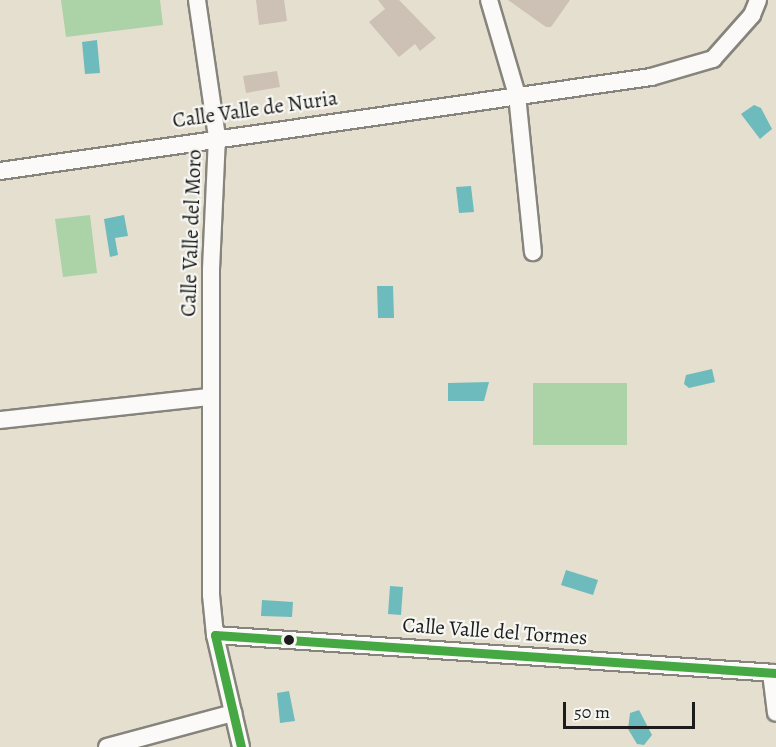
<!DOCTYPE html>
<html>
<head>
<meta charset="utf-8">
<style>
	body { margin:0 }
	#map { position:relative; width:776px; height:747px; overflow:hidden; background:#e5dfcf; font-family:Alegreya,serif }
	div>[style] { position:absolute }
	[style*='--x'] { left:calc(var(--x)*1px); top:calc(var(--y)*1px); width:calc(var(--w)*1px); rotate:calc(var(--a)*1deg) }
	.green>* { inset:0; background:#abd3a7 }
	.water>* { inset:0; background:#6dbbbc }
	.building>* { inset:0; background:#cdc0b4 }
	.roads { filter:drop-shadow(2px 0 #86847c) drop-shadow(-2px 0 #86847c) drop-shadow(0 2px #86847c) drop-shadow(0 -2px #86847c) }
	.minor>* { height:16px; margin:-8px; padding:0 8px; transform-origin:8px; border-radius:8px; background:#fbfaf8 }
	.bus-1>* { height:9px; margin:-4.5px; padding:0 4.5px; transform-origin:4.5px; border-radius:4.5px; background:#45a843 }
	.dots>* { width:16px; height:16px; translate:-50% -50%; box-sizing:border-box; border:3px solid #f6f6f2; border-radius:50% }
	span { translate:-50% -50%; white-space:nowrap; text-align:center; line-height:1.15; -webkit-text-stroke:4.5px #f6f6f2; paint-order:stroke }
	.street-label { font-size:21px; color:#1c1c1c }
	.scale { position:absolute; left:563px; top:702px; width:132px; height:27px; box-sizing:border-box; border:3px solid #1c1c1c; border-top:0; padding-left:8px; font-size:18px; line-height:21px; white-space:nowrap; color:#1c1c1c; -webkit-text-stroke:4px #f6f6f2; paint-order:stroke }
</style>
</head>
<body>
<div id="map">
	<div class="green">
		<div style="clip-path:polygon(61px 0,160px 0,163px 25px,66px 37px)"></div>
		<div style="clip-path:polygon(90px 215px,97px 273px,63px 277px,55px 219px)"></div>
		<div style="clip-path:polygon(533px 383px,627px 383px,627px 445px,533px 445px)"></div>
	</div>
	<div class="water">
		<div style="clip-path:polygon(97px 40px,100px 73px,85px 74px,82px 42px)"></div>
		<div style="clip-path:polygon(754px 105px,761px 108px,772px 129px,760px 139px,741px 114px)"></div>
		<div style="clip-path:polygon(471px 186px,474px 212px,459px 213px,456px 187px)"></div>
		<div style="clip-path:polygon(124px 215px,128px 236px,115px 238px,118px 255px,110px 257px,104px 219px)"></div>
		<div style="clip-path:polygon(377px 286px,393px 286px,394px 318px,378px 318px)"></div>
		<div style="clip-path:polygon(712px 369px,715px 382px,689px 388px,684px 384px,686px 375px)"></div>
		<div style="clip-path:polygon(489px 382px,484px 401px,448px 401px,448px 383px)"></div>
		<div style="clip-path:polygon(566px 570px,598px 580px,593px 595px,561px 585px)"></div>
		<div style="clip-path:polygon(390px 586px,403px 587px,401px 615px,388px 614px)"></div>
		<div style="clip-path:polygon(262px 600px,293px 602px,292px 617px,261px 616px)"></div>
		<div style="clip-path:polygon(289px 691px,295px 721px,280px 723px,277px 693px)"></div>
		<div style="clip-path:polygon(639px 710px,652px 735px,644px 745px,637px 744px,628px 729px,630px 713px)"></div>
	</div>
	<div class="building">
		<div style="clip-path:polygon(256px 0,284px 0,287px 21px,259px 25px)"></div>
		<div style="clip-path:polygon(378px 0,399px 0,436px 38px,420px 51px,415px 44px,399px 57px,369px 22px,385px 9px)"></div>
		<div style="clip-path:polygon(508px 0,570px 0,551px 27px,546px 27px)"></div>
		<div style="clip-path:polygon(277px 71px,280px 87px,246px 93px,243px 76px)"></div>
	</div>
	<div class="roads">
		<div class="minor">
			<div style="--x:197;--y:0;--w:138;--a:81.7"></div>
			<div style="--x:217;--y:137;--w:133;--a:92.6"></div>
			<div style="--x:211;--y:270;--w:325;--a:90"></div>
			<div style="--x:211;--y:595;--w:40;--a:84.3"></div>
			<div style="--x:215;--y:635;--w:115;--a:76.9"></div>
			<div style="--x:489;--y:0;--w:99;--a:73.6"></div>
			<div style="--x:517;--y:95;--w:158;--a:84.2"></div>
			<div style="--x:0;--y:171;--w:658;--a:-8.22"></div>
			<div style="--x:651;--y:77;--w:65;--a:-16.2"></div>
			<div style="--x:713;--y:59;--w:59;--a:-48.4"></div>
			<div style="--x:752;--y:15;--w:16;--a:-68"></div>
			<div style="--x:0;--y:420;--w:211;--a:-6.3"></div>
			<div style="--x:215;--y:635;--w:562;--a:3.88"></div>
			<div style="--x:771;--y:673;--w:40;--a:82.9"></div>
			<div style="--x:107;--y:747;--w:131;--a:-15.1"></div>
		</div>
	</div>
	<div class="bus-1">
		<div style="--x:215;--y:635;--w:562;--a:3.88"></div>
		<div style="--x:215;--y:635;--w:115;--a:76.9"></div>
	</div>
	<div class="dots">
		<div style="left:289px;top:640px;background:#1c1c1c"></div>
	</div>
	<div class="street-label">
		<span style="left:255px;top:109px;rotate:-8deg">Calle Valle de Nuria</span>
		<span style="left:191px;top:233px;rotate:-88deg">Calle Valle del Moro</span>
		<span style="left:495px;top:631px;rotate:4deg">Calle Valle del Tormes</span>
	</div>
	<div class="scale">50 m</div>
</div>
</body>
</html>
